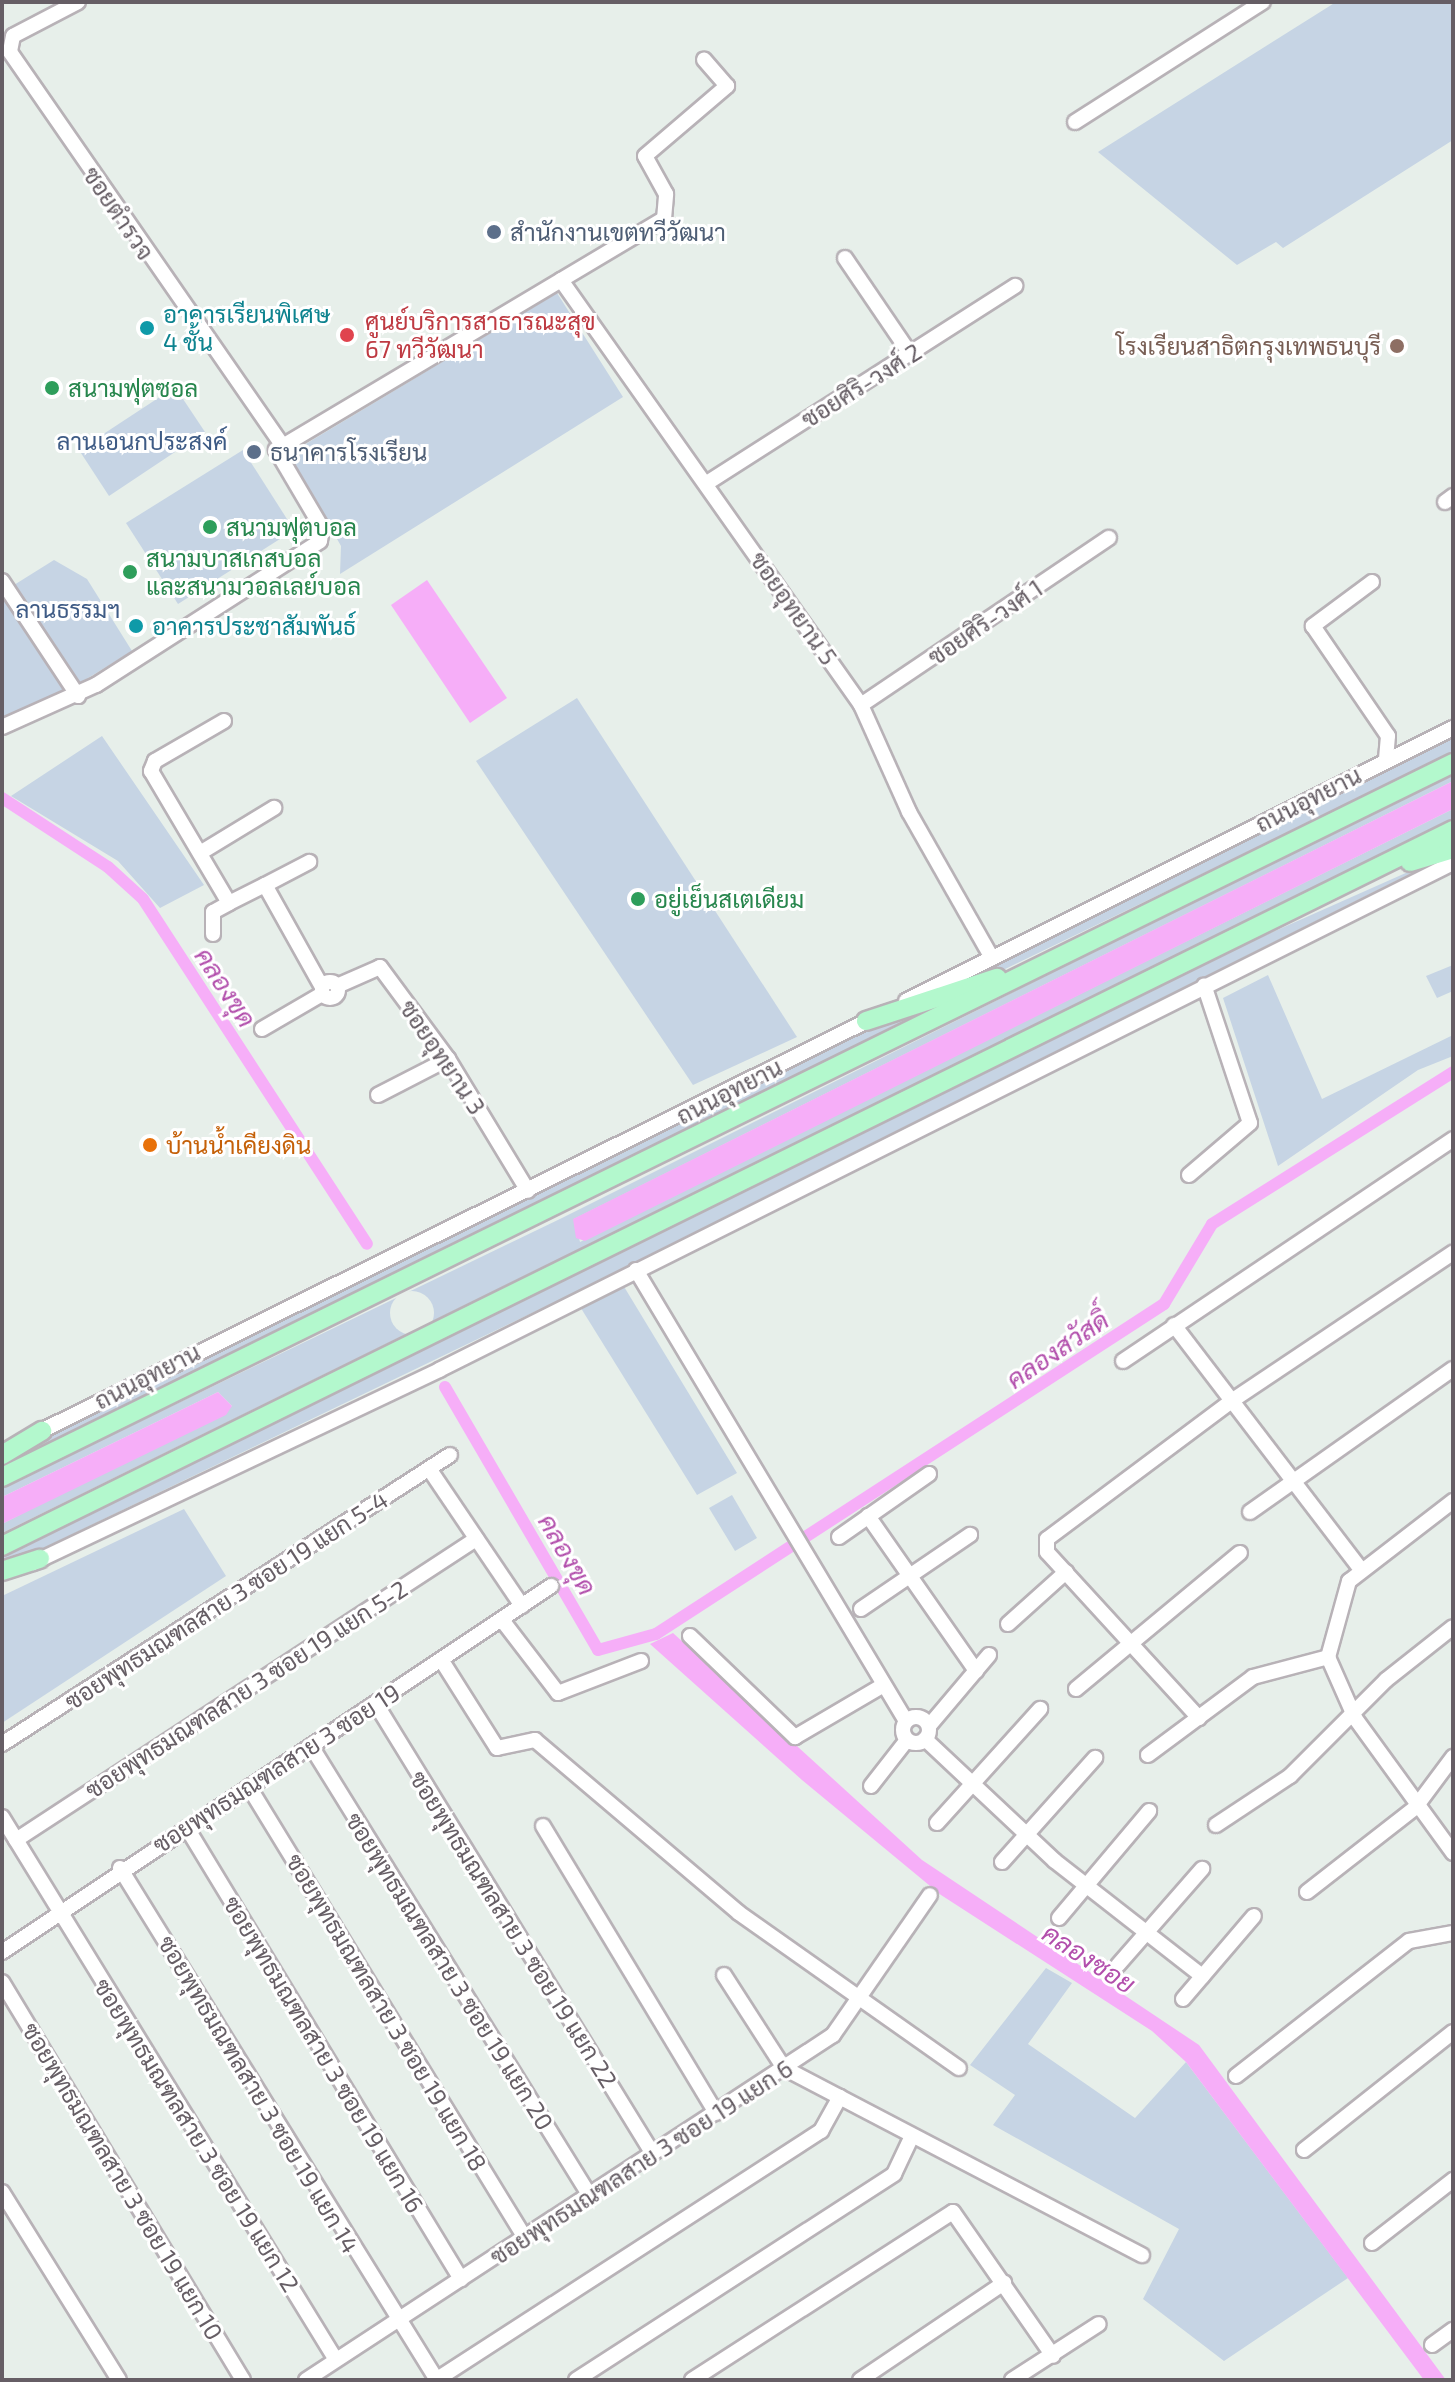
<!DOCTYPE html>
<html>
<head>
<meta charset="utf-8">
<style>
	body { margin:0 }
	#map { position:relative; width:1455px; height:2382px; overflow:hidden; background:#e7efea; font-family:"Exo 2",Sarabun,sans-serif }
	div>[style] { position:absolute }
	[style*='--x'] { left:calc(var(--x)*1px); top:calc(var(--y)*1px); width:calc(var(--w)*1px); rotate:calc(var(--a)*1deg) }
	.green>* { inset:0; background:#c6d4e4 }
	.water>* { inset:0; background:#f6aef8 }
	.pier>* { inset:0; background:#e7efea }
	.round { border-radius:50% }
	.canal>* { height:12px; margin:-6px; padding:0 6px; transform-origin:6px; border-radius:6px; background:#f6aef8 }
	.roads { filter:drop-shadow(2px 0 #b8b2b7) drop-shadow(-2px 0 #b8b2b7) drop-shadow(0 2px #b8b2b7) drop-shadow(0 -2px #b8b2b7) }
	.minor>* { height:14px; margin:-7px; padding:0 7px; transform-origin:7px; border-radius:7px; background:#fff }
	.minor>.ring { margin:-7px; padding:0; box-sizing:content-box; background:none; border:14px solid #fff; border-radius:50% }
	.major>* { height:18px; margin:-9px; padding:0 9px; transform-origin:9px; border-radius:9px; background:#b3f8cd }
	.dots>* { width:22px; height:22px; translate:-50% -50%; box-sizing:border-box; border:4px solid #fff; border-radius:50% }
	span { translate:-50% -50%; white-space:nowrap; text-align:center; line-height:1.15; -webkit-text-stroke:6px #fff; paint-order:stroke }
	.street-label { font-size:24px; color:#665e65 }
	.service-label { font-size:24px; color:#4e5e75 }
	.left { translate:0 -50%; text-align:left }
	.culture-label { font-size:24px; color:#0d838f }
	.health-label { font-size:24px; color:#be3a42 }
	.education-label { font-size:24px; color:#785e54 }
	.right { translate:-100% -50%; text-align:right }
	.leisure-label { font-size:24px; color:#27864d }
	.park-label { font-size:24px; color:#3e5b85 }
	.food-label { font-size:24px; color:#c56008 }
	.water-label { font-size:26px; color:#b24fac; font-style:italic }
	.frame { position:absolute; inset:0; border:4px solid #665e65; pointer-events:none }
</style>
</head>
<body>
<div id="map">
	<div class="green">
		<div style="clip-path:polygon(1336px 2px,1453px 2px,1453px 140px,1283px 248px,1276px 242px,1237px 265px,1098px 152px)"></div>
		<div style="clip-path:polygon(557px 293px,623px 397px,340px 574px,341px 546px,289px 454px)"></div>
		<div style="clip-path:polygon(175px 387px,205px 432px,109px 496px,79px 450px)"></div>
		<div style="clip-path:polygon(243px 450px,294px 530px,178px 604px,126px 523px)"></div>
		<div style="clip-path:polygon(54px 560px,87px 579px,132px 651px,80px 683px,14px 585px)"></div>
		<div style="clip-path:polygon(2px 589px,68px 691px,2px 718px)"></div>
		<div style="clip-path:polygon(577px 698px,797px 1037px,693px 1085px,476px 761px)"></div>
		<div style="clip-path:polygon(102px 736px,204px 885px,160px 908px,118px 861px,11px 796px)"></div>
		<div style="clip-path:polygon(1453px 736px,1453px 753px,997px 973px,953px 984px)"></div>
		<div style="clip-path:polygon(1453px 772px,1453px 781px,574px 1219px,580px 1242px,1453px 809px,1453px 819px,2px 1533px,2px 1524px,232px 1406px,218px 1392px,2px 1497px,2px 1488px,562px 1218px)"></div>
		<div style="clip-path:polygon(1453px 852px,642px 1260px,2px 1568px,2px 1553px,1221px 955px)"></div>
		<div style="clip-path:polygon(1453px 965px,1453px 991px,1437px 998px,1426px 976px)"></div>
		<div style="clip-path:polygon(1268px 975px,1322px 1099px,1453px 1035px,1453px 1056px,1418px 1070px,1278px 1166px,1223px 998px)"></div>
		<div style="clip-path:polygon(957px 1000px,2px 1467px,2px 1458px,873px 1024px)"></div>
		<div style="clip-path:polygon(623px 1285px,737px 1473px,697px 1495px,579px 1305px)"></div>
		<div style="clip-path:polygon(732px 1495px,757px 1538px,735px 1551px,709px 1508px)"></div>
		<div style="clip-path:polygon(184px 1509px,226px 1576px,2px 1723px,2px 1596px)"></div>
		<div style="clip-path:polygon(1046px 1968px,1072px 1983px,1028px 2044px,1135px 2118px,1186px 2062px,1348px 2278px,1224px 2361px,1143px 2299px,1179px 2229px,993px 2125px,1015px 2095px,970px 2065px)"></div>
	</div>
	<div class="water">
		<div style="clip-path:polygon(427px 580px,507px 698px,470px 723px,391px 605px)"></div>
		<div style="clip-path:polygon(1453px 781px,1453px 809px,585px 1241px,576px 1238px,573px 1219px)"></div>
		<div style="clip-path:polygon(218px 1392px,232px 1406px,226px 1415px,2px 1524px,2px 1497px)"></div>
		<div style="clip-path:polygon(673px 1633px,922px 1860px,1199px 2045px,1446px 2380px,1424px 2380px,1186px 2062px,1152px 2031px,941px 1895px,802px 1780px,650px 1644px)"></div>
	</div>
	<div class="pier">
		<div class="round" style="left:390px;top:1291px;width:44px;height:44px"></div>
	</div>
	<div class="canal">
		<div style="--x:2;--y:798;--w:126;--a:33.1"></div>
		<div style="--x:108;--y:867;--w:47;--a:42.4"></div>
		<div style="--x:143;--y:899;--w:411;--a:57"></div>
		<div style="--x:445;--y:1387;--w:304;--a:59.8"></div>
		<div style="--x:598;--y:1650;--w:60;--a:-15.4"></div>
		<div style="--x:656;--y:1634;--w:606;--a:-33.01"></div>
		<div style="--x:1164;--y:1304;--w:93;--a:-59"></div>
		<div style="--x:1212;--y:1224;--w:285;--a:-32.2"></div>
	</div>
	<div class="roads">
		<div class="minor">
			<div style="--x:78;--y:2;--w:73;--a:152.4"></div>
			<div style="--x:13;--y:36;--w:16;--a:101"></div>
			<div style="--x:10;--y:52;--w:479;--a:55.3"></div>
			<div style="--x:1075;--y:122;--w:223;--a:-32.6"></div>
			<div style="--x:845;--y:258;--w:117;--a:55.8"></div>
			<div style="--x:561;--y:280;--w:520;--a:54.78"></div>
			<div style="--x:861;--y:705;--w:117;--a:65.8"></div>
			<div style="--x:909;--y:812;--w:168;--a:60.4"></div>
			<div style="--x:707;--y:483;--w:366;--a:-32.6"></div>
			<div style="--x:1445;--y:502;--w:10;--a:-37"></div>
			<div style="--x:2;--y:581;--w:138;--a:56.5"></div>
			<div style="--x:1372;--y:582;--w:74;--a:143.3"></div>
			<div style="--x:1313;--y:626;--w:133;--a:55.7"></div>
			<div style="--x:1388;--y:736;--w:24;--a:95"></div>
			<div style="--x:861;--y:705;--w:299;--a:-34"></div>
			<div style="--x:224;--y:721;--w:80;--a:149.9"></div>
			<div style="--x:155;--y:761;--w:11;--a:112"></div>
			<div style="--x:151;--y:771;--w:153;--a:59.4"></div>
			<div style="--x:229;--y:903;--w:40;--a:-26.6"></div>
			<div style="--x:265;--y:885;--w:117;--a:60.8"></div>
			<div style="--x:2;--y:727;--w:103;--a:-24.1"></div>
			<div style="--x:96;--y:685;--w:266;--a:-32.7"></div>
			<div style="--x:320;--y:541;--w:13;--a:-81"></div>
			<div style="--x:322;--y:528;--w:91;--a:-120.5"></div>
			<div style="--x:276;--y:450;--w:452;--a:-30.8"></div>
			<div style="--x:664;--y:219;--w:25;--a:-85"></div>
			<div style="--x:666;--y:194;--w:43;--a:-118.9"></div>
			<div style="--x:645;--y:156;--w:108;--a:-40.5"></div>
			<div style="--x:727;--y:86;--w:35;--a:-131"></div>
			<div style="--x:200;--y:853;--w:87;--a:-31.3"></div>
			<div style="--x:265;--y:885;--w:50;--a:-27.6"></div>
			<div style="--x:213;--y:934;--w:22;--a:-90"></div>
			<div style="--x:213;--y:912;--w:18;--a:-29"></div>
			<div class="ring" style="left:322px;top:982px;width:2px;height:2px"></div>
			<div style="--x:337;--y:986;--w:47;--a:-23.8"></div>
			<div style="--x:380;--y:967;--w:114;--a:53.5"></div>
			<div style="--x:448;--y:1059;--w:154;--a:58.8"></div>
			<div style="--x:906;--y:1001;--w:611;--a:-26.52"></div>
			<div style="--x:262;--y:1029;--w:69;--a:-30.3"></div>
			<div style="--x:378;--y:1095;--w:79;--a:-27.2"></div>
			<div style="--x:1189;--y:1175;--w:80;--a:-40.4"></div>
			<div style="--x:1250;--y:1123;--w:145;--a:-108.4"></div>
			<div style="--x:636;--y:1270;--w:526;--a:59.09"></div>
			<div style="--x:1174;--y:1325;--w:308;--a:52.6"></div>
			<div style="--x:1123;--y:1361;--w:398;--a:-33.9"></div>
			<div style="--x:35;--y:1434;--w:936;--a:-26.4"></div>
			<div style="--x:430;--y:1470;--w:164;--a:55.9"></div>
			<div style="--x:1453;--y:1501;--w:131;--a:142.4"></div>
			<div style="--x:1349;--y:1581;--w:79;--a:105.4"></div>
			<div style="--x:1328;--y:1657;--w:67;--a:66.1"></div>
			<div style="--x:1355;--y:1718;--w:167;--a:54"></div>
			<div style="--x:1250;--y:1512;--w:248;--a:-35.2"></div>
			<div style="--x:868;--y:1516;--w:189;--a:55.1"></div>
			<div style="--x:839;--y:1537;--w:110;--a:-35"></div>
			<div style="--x:33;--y:1563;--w:450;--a:-25.4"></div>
			<div style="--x:439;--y:1370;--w:1134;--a:-26.57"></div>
			<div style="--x:861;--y:1609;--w:132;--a:-34.2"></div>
			<div style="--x:502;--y:1620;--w:92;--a:52.5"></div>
			<div style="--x:558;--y:1693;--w:89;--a:-21.1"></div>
			<div style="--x:1008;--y:1624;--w:78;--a:-41.9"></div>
			<div style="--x:690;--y:1636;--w:146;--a:43.9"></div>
			<div style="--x:795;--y:1737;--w:101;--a:-30.4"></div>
			<div style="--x:442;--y:1661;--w:103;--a:57.7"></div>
			<div style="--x:497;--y:1748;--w:39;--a:-12"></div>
			<div style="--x:535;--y:1740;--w:267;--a:40.3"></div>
			<div style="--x:739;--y:1913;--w:269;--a:35.2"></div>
			<div style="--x:1076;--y:1689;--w:213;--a:-39.7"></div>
			<div style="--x:376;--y:1704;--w:528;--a:58.39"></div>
			<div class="ring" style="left:903px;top:1717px;width:12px;height:12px"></div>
			<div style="--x:1199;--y:1718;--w:225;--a:-132.5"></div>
			<div style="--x:1047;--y:1552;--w:13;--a:-90"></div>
			<div style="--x:1047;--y:1539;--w:232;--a:-36.8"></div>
			<div style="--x:1233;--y:1400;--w:265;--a:-33.8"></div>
			<div style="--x:929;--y:1726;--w:93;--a:-49.8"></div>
			<div style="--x:925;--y:1739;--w:178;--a:43.2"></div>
			<div style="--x:1055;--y:1861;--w:187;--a:38"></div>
			<div style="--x:2;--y:1744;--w:533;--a:-32.83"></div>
			<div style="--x:311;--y:1746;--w:529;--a:58.2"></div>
			<div style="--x:1148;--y:1755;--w:131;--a:-36.6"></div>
			<div style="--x:1253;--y:1677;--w:78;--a:-14.9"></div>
			<div style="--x:871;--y:1786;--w:58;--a:-52"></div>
			<div style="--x:249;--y:1787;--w:529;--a:58.53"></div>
			<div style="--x:2;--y:1817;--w:637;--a:58.4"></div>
			<div style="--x:937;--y:1823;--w:154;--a:-47.9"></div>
			<div style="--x:1216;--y:1825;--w:89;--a:-33.5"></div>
			<div style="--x:1290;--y:1776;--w:136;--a:-45"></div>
			<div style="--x:1386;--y:1680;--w:85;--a:-38.3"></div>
			<div style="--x:543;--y:1826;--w:335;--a:58.9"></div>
			<div style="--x:187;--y:1828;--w:528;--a:58.72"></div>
			<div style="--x:16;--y:1840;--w:550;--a:-33.2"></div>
			<div style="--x:1002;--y:1862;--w:140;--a:-48.2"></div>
			<div style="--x:120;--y:1868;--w:602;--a:58.24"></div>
			<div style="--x:1307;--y:1892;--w:137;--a:-37.9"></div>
			<div style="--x:1415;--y:1808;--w:64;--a:-53.3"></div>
			<div style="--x:1059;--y:1918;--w:140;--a:-49.9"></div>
			<div style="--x:2;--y:1952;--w:660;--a:-33.69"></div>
			<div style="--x:1118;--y:1965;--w:128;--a:-48.8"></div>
			<div style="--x:724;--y:1975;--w:111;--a:57.2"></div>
			<div style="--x:784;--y:2068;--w:404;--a:27.6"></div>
			<div style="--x:2;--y:1982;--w:465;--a:58.8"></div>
			<div style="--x:1183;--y:1999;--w:109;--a:-49.5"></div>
			<div style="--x:1236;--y:2076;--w:219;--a:-38"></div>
			<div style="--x:1409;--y:1941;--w:45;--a:-10.3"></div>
			<div style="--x:1304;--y:2150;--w:190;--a:-38.4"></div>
			<div style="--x:2;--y:2192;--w:221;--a:58.1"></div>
			<div style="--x:1372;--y:2243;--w:103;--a:-37.9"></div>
			<div style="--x:1432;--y:2345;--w:26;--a:-36"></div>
			<div style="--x:306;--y:2380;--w:630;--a:-33.21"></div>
			<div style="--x:833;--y:2035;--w:170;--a:-55.3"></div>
			<div style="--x:436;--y:2380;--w:459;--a:-32.9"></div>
			<div style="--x:821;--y:2131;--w:39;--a:-61"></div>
			<div style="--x:576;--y:2380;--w:379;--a:-32.9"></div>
			<div style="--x:894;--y:2174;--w:42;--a:-64.7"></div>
			<div style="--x:692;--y:2380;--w:310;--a:-32.8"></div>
			<div style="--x:953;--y:2212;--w:175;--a:55.2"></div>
			<div style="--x:860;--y:2380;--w:174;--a:-34"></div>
			<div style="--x:1012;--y:2380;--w:103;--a:-32.8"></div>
		</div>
		<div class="major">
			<div style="--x:1410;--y:862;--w:45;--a:-16.8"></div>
			<div style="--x:866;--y:1021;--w:138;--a:-18.2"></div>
			<div style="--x:2;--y:1455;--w:47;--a:-31"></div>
			<div style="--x:2;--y:1477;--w:1617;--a:-26.2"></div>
			<div style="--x:2;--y:1546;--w:1618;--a:-26.26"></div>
			<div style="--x:2;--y:1571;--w:40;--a:-18"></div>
		</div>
	</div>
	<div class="dots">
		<div style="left:494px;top:232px;background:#5c6f8a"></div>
		<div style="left:147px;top:328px;background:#0f9aa8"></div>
		<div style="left:347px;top:335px;background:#e0444e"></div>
		<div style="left:1397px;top:346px;background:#8d6e63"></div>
		<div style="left:52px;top:388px;background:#2e9e5b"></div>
		<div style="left:254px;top:452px;background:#5c6f8a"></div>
		<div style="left:210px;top:527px;background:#2e9e5b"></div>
		<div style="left:130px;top:572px;background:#2e9e5b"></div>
		<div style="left:136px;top:626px;background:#0f9aa8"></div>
		<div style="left:638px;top:899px;background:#2e9e5b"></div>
		<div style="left:150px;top:1145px;background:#e8710a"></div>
	</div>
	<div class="street-label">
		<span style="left:119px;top:213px;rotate:56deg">ซอยตำรวจ</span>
		<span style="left:861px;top:385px;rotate:-32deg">ซอยศิริ-วงศ์ 2</span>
		<span style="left:794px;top:608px;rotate:55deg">ซอยอุทยาน 5</span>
		<span style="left:985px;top:622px;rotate:-34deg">ซอยศิริ-วงศ์ 1</span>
		<span style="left:1308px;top:799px;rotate:-27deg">ถนนอุทยาน</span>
		<span style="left:443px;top:1057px;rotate:56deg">ซอยอุทยาน 3</span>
		<span style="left:729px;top:1091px;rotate:-27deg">ถนนอุทยาน</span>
		<span style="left:147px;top:1376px;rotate:-27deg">ถนนอุทยาน</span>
		<span style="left:226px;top:1600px;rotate:-33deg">ซอยพุทธมณฑลสาย 3 ซอย 19 แยก 5-4</span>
		<span style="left:246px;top:1689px;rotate:-33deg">ซอยพุทธมณฑลสาย 3 ซอย 19 แยก 5-2</span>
		<span style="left:276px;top:1768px;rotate:-33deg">ซอยพุทธมณฑลสาย 3 ซอย 19</span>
		<span style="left:514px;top:1929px;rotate:58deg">ซอยพุทธมณฑลสาย 3 ซอย 19 แยก 22</span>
		<span style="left:450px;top:1971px;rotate:58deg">ซอยพุทธมณฑลสาย 3 ซอย 19 แยก 20</span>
		<span style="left:387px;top:2012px;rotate:59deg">ซอยพุทธมณฑลสาย 3 ซอย 19 แยก 18</span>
		<span style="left:324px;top:2054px;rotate:59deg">ซอยพุทธมณฑลสาย 3 ซอย 19 แยก 16</span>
		<span style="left:259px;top:2094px;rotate:59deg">ซอยพุทธมณฑลสาย 3 ซอย 19 แยก 14</span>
		<span style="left:197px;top:2135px;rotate:58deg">ซอยพุทธมณฑลสาย 3 ซอย 19 แยก 12</span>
		<span style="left:641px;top:2162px;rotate:-33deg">ซอยพุทธมณฑลสาย 3 ซอย 19 แยก 6</span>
		<span style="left:123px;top:2181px;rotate:59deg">ซอยพุทธมณฑลสาย 3 ซอย 19 แยก 10</span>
	</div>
	<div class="service-label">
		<span class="left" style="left:510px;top:232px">สำนักงานเขตทวีวัฒนา</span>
		<span class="left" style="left:270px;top:452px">ธนาคารโรงเรียน</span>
	</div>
	<div class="culture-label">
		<span class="left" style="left:163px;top:328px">อาคารเรียนพิเศษ<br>4 ชั้น</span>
		<span class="left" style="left:152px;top:626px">อาคารประชาสัมพันธ์</span>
	</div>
	<div class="health-label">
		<span class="left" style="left:365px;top:335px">ศูนย์บริการสาธารณะสุข<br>67 ทวีวัฒนา</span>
	</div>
	<div class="education-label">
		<span class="right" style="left:1381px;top:346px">โรงเรียนสาธิตกรุงเทพธนบุรี</span>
	</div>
	<div class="leisure-label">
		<span class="left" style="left:68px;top:388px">สนามฟุตซอล</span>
		<span class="left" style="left:226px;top:527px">สนามฟุตบอล</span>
		<span class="left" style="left:146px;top:572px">สนามบาสเกสบอล<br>และสนามวอลเลย์บอล</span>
		<span class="left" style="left:654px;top:899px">อยู่เย็นสเตเดียม</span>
	</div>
	<div class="park-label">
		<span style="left:142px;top:441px">ลานเอนกประสงค์</span>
		<span style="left:68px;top:609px">ลานธรรมฯ</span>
	</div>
	<div class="food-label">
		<span class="left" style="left:166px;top:1145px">บ้านน้ำเคียงดิน</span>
	</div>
	<div class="water-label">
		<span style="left:226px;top:987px;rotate:57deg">คลองขุด</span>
		<span style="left:1057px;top:1349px;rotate:-34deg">คลองสวัสดิ์</span>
		<span style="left:568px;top:1554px;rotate:60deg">คลองขุด</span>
		<span style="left:1089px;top:1958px;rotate:33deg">คลองซอย</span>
	</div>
	<div class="frame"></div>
</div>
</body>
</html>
